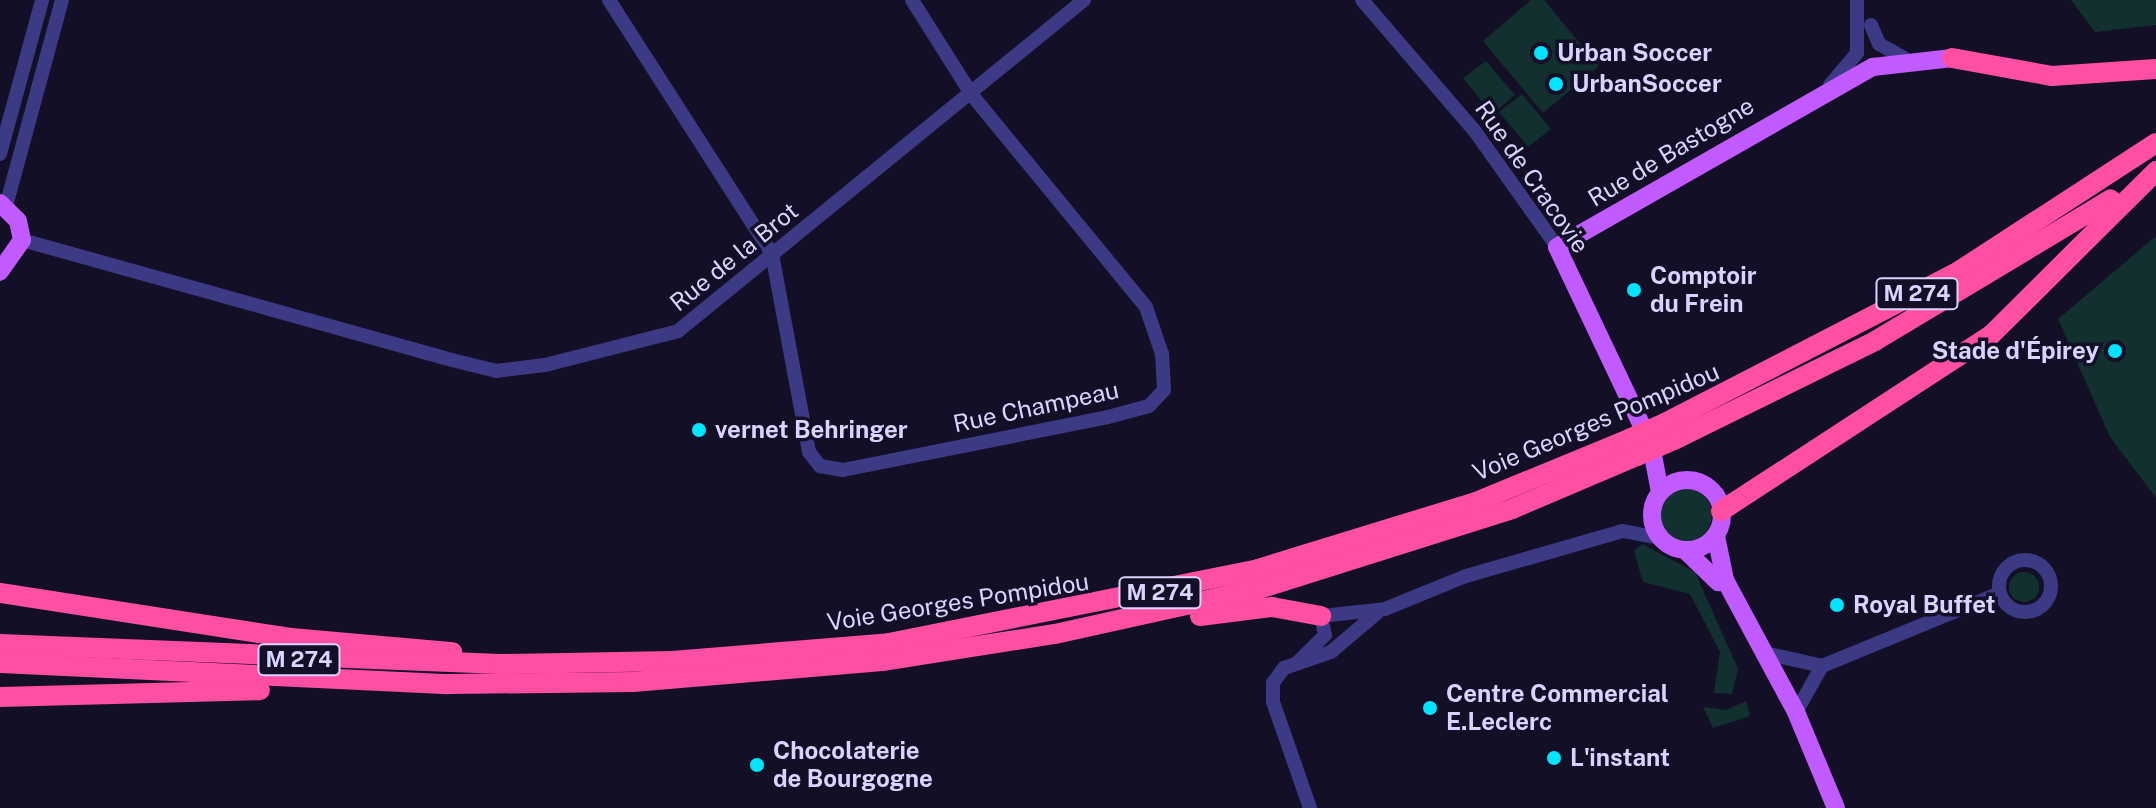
<!DOCTYPE html>
<html>
<head>
<meta charset="utf-8">
<style>
	body { margin:0 }
	#map { position:relative; width:2156px; height:808px; overflow:hidden; background:#130f26; font-family:"Public Sans",sans-serif }
	div>[style] { position:absolute }
	[style*='--x'] { left:calc(var(--x)*1px); top:calc(var(--y)*1px); width:calc(var(--w)*1px); rotate:calc(var(--a)*1deg) }
	.green>* { inset:0; background:#12302f }
	.round { border-radius:50% }
	.minor>* { height:14px; margin:-7px; padding:0 7px; transform-origin:7px; border-radius:7px; background:#3d3a85 }
	.minor>.ring { margin:-7px; padding:0; box-sizing:content-box; background:none; border:14px solid #3d3a85; border-radius:50% }
	.major>* { height:18px; margin:-9px; padding:0 9px; transform-origin:9px; border-radius:9px; background:#c25bff }
	.major>.ring { margin:-9px; padding:0; box-sizing:content-box; background:none; border:18px solid #c25bff; border-radius:50% }
	.highway>* { height:20px; margin:-10px; padding:0 10px; transform-origin:10px; border-radius:10px; background:#ff4fa3 }
	.highway-bridge>* { height:20px; margin:-10px; padding:0 10px; transform-origin:10px; border-radius:10px; background:#ff4fa3 }
	.dots>* { width:22px; height:22px; translate:-50% -50%; box-sizing:border-box; border:4px solid #130f26; border-radius:50% }
	span { translate:-50% -50%; white-space:nowrap; text-align:center; line-height:1.15; -webkit-text-stroke:7px #130f26; paint-order:stroke }
	.shield-label span { padding:2px 6px; background:#130f26; border:2px solid; border-radius:6px; -webkit-text-stroke-width:0 }
	.shield-label { font-size:22px; color:#d9d4ff; font-weight:700 }
	.poi-label { font-size:24px; color:#d9d4ff; font-weight:700 }
	.left { translate:0 -50%; text-align:left }
	.right { translate:-100% -50%; text-align:right }
	.street-label { font-size:24px; color:#d9d4ff }
</style>
</head>
<body>
<div id="map">
	<div class="green">
		<div style="clip-path:polygon(1531px 0,1544px 0,1599px 66px,1543px 113px,1483px 41px)"></div>
		<div style="clip-path:polygon(2071px 0,2156px 0,2156px 25px,2095px 32px)"></div>
		<div style="clip-path:polygon(1486px 61px,1515px 95px,1492px 114px,1463px 78px)"></div>
		<div style="clip-path:polygon(1522px 94px,1551px 129px,1528px 147px,1499px 112px)"></div>
		<div style="clip-path:polygon(2156px 236px,2156px 498px,2110px 437px,2058px 319px)"></div>
		<div class="round" style="left:1658px;top:488px;width:54px;height:54px"></div>
		<div style="clip-path:polygon(1642px 544px,1695px 572px,1738px 669px,1732px 694px,1714px 693px,1720px 652px,1690px 594px,1643px 582px,1634px 551px)"></div>
		<div class="round" style="left:2009px;top:572px;width:30px;height:30px"></div>
		<div style="clip-path:polygon(1746px 701px,1750px 716px,1713px 728px,1703px 707px,1726px 710px)"></div>
	</div>
	<div class="minor">
		<div style="--x:609;--y:0;--w:302;--a:57.3"></div>
		<div style="--x:772;--y:254;--w:201;--a:79.4"></div>
		<div style="--x:809;--y:452;--w:18;--a:52"></div>
		<div style="--x:820;--y:466;--w:23;--a:10"></div>
		<div style="--x:843;--y:470;--w:270;--a:-11.3"></div>
		<div style="--x:1108;--y:417;--w:42;--a:-15"></div>
		<div style="--x:1149;--y:406;--w:22;--a:-47"></div>
		<div style="--x:1164;--y:390;--w:36;--a:-93"></div>
		<div style="--x:1162;--y:354;--w:50;--a:-108.8"></div>
		<div style="--x:1146;--y:307;--w:274;--a:-129.4"></div>
		<div style="--x:972;--y:95;--w:112;--a:-122.3"></div>
		<div style="--x:1362;--y:0;--w:172;--a:49.3"></div>
		<div style="--x:1474;--y:130;--w:143;--a:54.6"></div>
		<div style="--x:1871;--y:25;--w:21;--a:67"></div>
		<div style="--x:1879;--y:44;--w:29;--a:29"></div>
		<div style="--x:1830;--y:85;--w:42;--a:-49.8"></div>
		<div style="--x:1857;--y:53;--w:53;--a:-90"></div>
		<div style="--x:0;--y:154;--w:160;--a:-74.7"></div>
		<div style="--x:6;--y:206;--w:213;--a:-74.8"></div>
		<div style="--x:22;--y:240;--w:438;--a:15.6"></div>
		<div style="--x:444;--y:358;--w:54;--a:14"></div>
		<div style="--x:496;--y:371;--w:49;--a:-7"></div>
		<div style="--x:545;--y:365;--w:137;--a:-14.3"></div>
		<div style="--x:678;--y:331;--w:524;--a:-39.19"></div>
		<div class="ring" style="left:1999px;top:560px;width:38px;height:38px"></div>
		<div style="--x:1765;--y:653;--w:58;--a:12.8"></div>
		<div style="--x:1822;--y:666;--w:192;--a:-22.3"></div>
		<div style="--x:1298;--y:662;--w:38;--a:-45"></div>
		<div style="--x:1325;--y:635;--w:19;--a:-102"></div>
		<div style="--x:1321;--y:616;--w:64;--a:-6.2"></div>
		<div style="--x:1385;--y:609;--w:87;--a:-22.2"></div>
		<div style="--x:1466;--y:576;--w:163;--a:-16"></div>
		<div style="--x:1623;--y:531;--w:38;--a:11"></div>
		<div style="--x:1796;--y:712;--w:53;--a:-60.5"></div>
		<div style="--x:1310;--y:808;--w:112;--a:-109.2"></div>
		<div style="--x:1273;--y:702;--w:19;--a:-90"></div>
		<div style="--x:1273;--y:683;--w:19;--a:-54"></div>
		<div style="--x:1284;--y:668;--w:50;--a:-18.8"></div>
		<div style="--x:1331;--y:652;--w:60;--a:-40.3"></div>
	</div>
	<div class="major">
		<div style="--x:0;--y:203;--w:25;--a:45"></div>
		<div style="--x:18;--y:221;--w:19;--a:78"></div>
		<div style="--x:22;--y:240;--w:39;--a:125"></div>
		<div class="ring" style="left:1652px;top:480px;width:52px;height:52px"></div>
		<div style="--x:1660;--y:492;--w:48;--a:-100.8"></div>
		<div style="--x:1651;--y:445;--w:219;--a:-115.4"></div>
		<div style="--x:1557;--y:247;--w:364;--a:-29.7"></div>
		<div style="--x:1873;--y:67;--w:80;--a:-6.5"></div>
		<div style="--x:1716;--y:536;--w:45;--a:78.4"></div>
		<div style="--x:1725;--y:580;--w:150;--a:61.7"></div>
		<div style="--x:1796;--y:712;--w:104;--a:67.4"></div>
		<div style="--x:1686;--y:551;--w:45;--a:44.1"></div>
	</div>
	<div class="highway">
		<div style="--x:1952;--y:58;--w:102;--a:10.2"></div>
		<div style="--x:2052;--y:76;--w:104;--a:-3.9"></div>
		<div style="--x:1665;--y:423;--w:331;--a:-27.3"></div>
		<div style="--x:1959;--y:271;--w:235;--a:-33"></div>
		<div style="--x:1674;--y:440;--w:224;--a:-26.2"></div>
		<div style="--x:1875;--y:341;--w:275;--a:-31"></div>
		<div style="--x:1721;--y:511;--w:322;--a:-33.1"></div>
		<div style="--x:1991;--y:335;--w:233;--a:-44.8"></div>
		<div style="--x:0;--y:593;--w:294;--a:8.8"></div>
		<div style="--x:291;--y:638;--w:162;--a:5"></div>
		<div style="--x:1200;--y:616;--w:73;--a:-7.1"></div>
		<div style="--x:1272;--y:607;--w:50;--a:10.4"></div>
		<div style="--x:0;--y:644;--w:501;--a:2.29"></div>
		<div style="--x:501;--y:664;--w:171;--a:-1"></div>
		<div style="--x:672;--y:661;--w:218;--a:-4.7"></div>
		<div style="--x:889;--y:643;--w:376;--a:-11.3"></div>
		<div style="--x:1258;--y:569;--w:228;--a:-17.1"></div>
		<div style="--x:1476;--y:502;--w:165;--a:-22.4"></div>
		<div style="--x:0;--y:663;--w:449;--a:2.7"></div>
		<div style="--x:449;--y:684;--w:184;--a:-0.6"></div>
		<div style="--x:633;--y:682;--w:250;--a:-4.8"></div>
		<div style="--x:882;--y:661;--w:175;--a:-8.9"></div>
		<div style="--x:1055;--y:634;--w:212;--a:-12.5"></div>
		<div style="--x:1262;--y:588;--w:262;--a:-17.5"></div>
		<div style="--x:1512;--y:509;--w:136;--a:-23"></div>
		<div style="--x:0;--y:697;--w:260;--a:-1.5"></div>
	</div>
	<div class="highway-bridge">
		<div style="--x:1629;--y:439;--w:39;--a:-24"></div>
		<div style="--x:1637;--y:456;--w:40;--a:-23.4"></div>
	</div>
	<div class="dots">
		<div style="left:1541px;top:53px;background:#00e5ff"></div>
		<div style="left:1556px;top:84px;background:#00e5ff"></div>
		<div style="left:1634px;top:290px;background:#00e5ff"></div>
		<div style="left:2115px;top:351px;background:#00e5ff"></div>
		<div style="left:699px;top:430px;background:#00e5ff"></div>
		<div style="left:1837px;top:605px;background:#00e5ff"></div>
		<div style="left:1430px;top:708px;background:#00e5ff"></div>
		<div style="left:1554px;top:758px;background:#00e5ff"></div>
		<div style="left:757px;top:765px;background:#00e5ff"></div>
	</div>
	<div class="shield-label">
		<span style="left:1917px;top:294px">M 274</span>
		<span style="left:1160px;top:593px">M 274</span>
		<span style="left:299px;top:660px">M 274</span>
	</div>
	<div class="poi-label">
		<span class="left" style="left:1557px;top:53px">Urban Soccer</span>
		<span class="left" style="left:1572px;top:84px">UrbanSoccer</span>
		<span class="left" style="left:1650px;top:290px">Comptoir<br>du Frein</span>
		<span class="right" style="left:2099px;top:351px">Stade d'Épirey</span>
		<span class="left" style="left:715px;top:430px">vernet Behringer</span>
		<span class="left" style="left:1853px;top:605px">Royal Buffet</span>
		<span class="left" style="left:1446px;top:708px">Centre Commercial<br>E.Leclerc</span>
		<span class="left" style="left:773px;top:765px">Chocolaterie<br>de Bourgogne</span>
		<span class="left" style="left:1570px;top:758px">L'instant</span>
	</div>
	<div class="street-label">
		<span style="left:1671px;top:152px;rotate:-31deg">Rue de Bastogne</span>
		<span style="left:1532px;top:177px;rotate:55deg">Rue de Cracovie</span>
		<span style="left:734px;top:257px;rotate:-39deg">Rue de la Brot</span>
		<span style="left:1036px;top:407px;rotate:-12deg">Rue Champeau</span>
		<span style="left:1596px;top:422px;rotate:-23deg">Voie Georges Pompidou</span>
		<span style="left:958px;top:602px;rotate:-9deg">Voie Georges Pompidou</span>
	</div>
</div>
</body>
</html>
